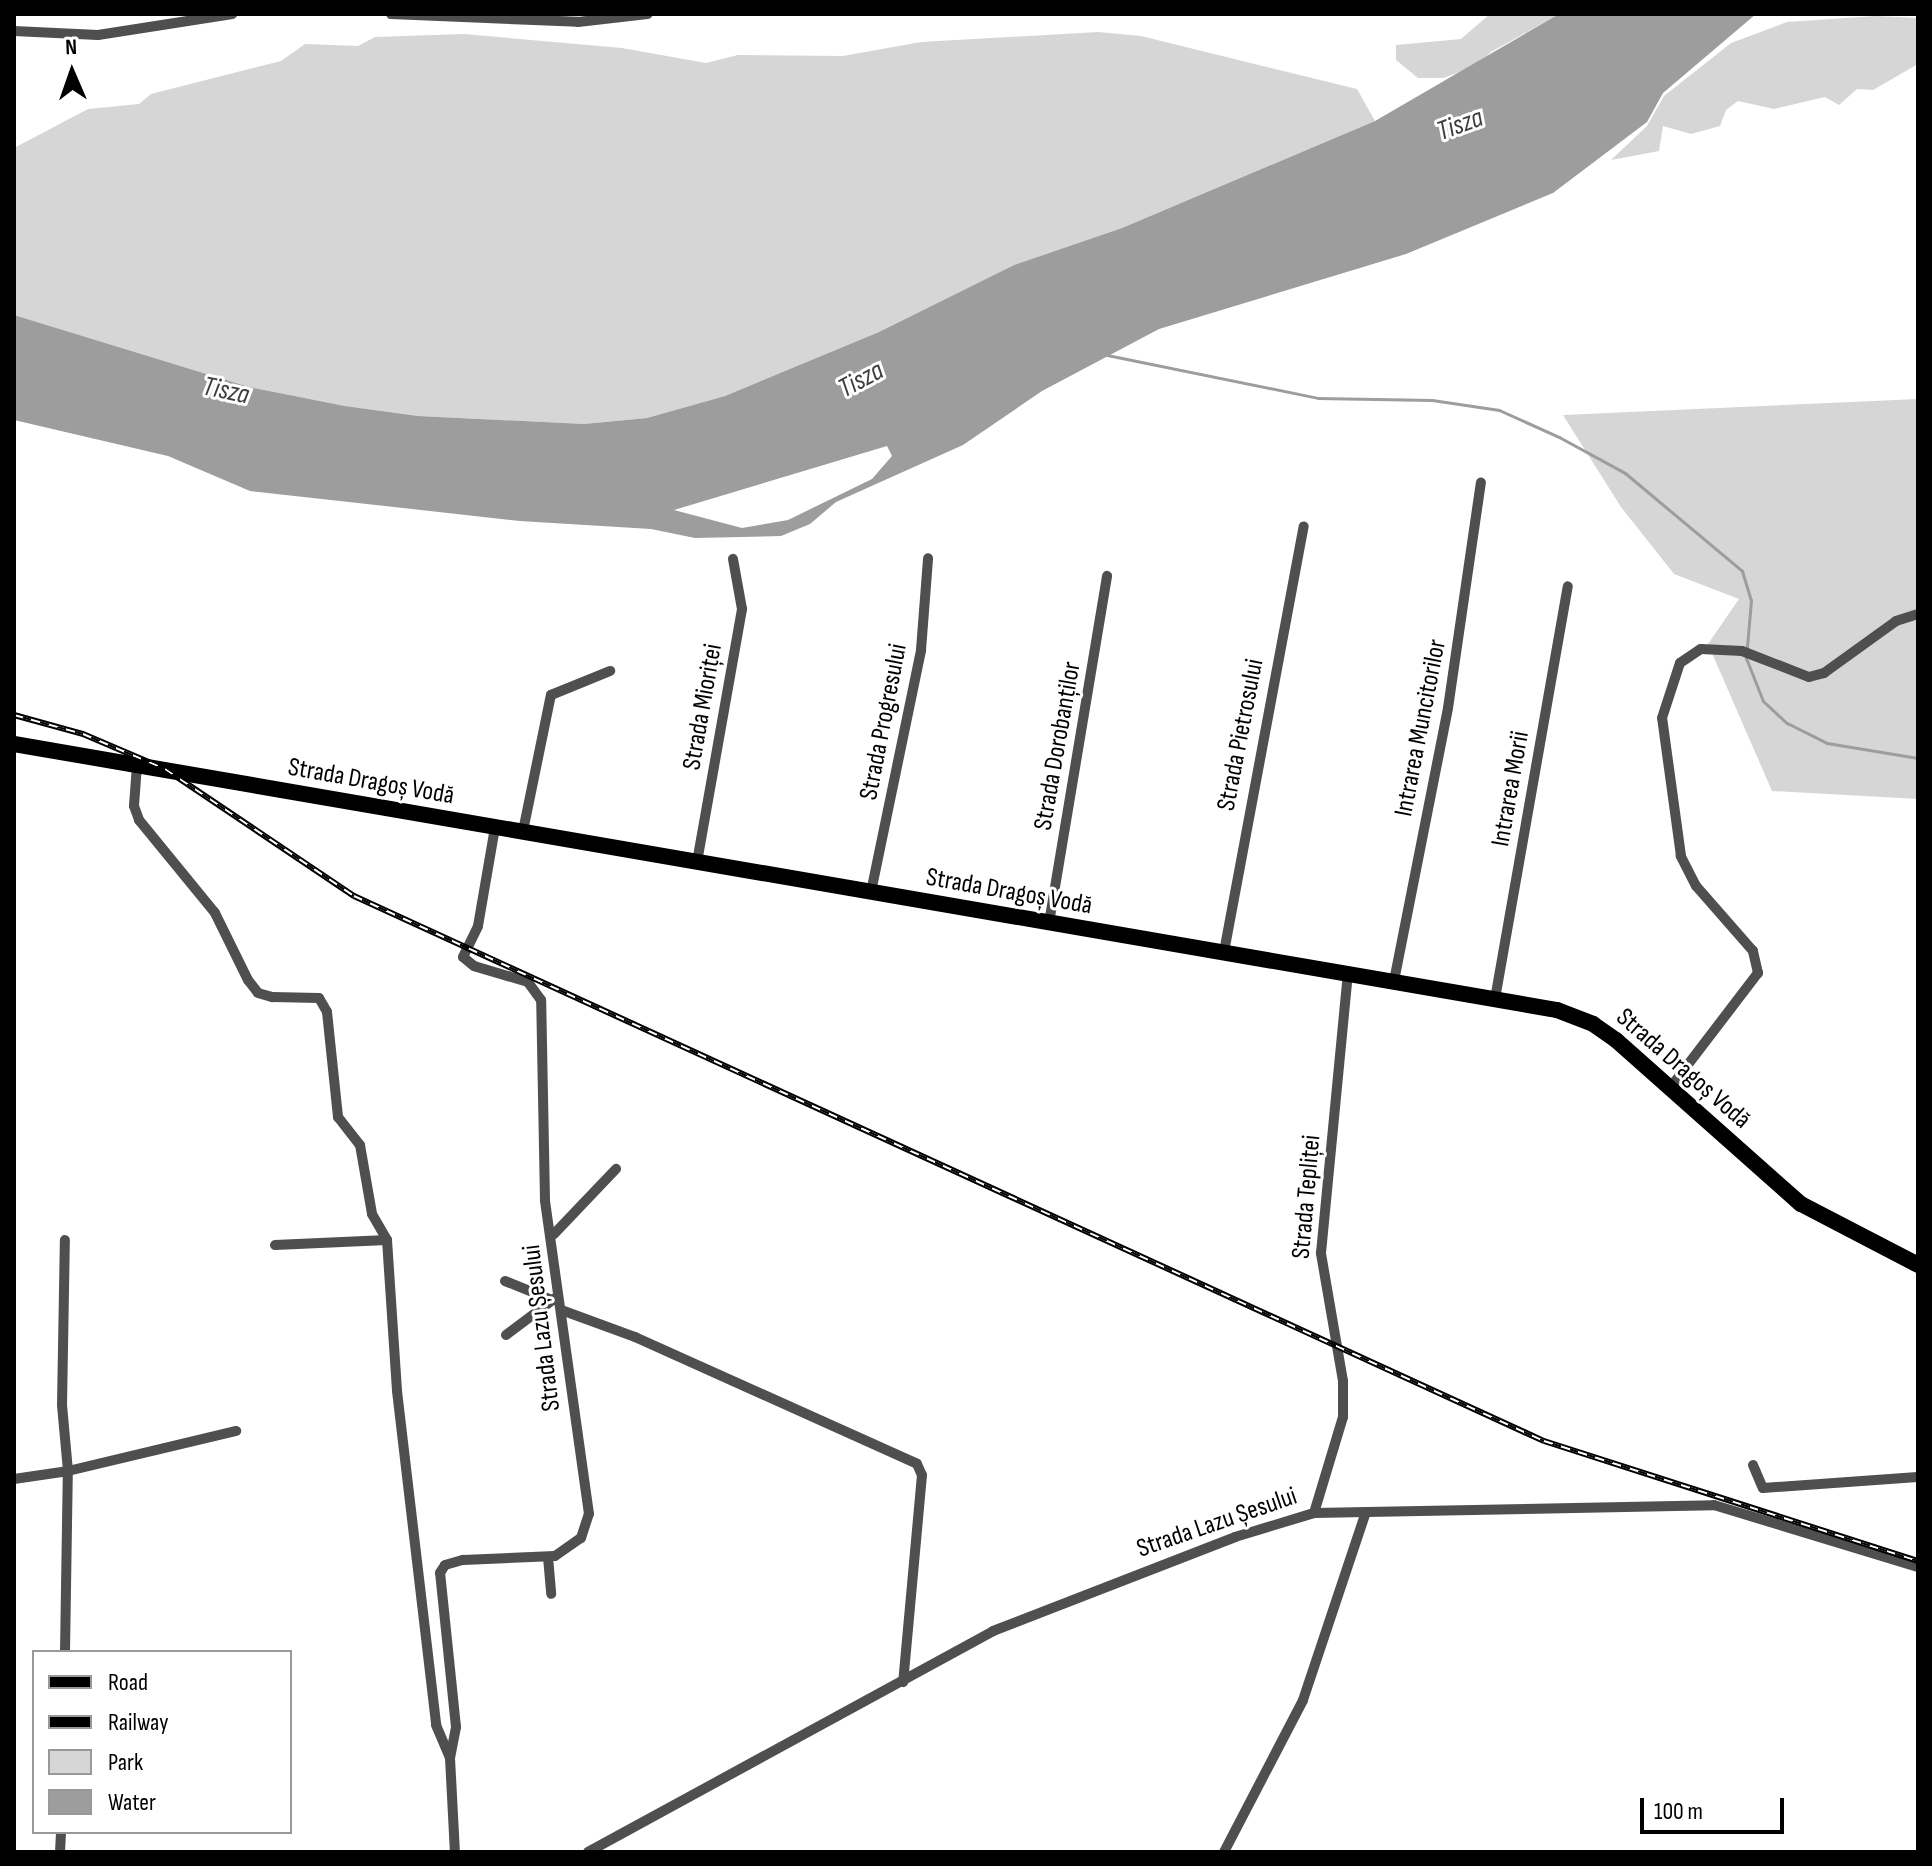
<!DOCTYPE html>
<html>
<head>
<meta charset="utf-8">
<style>
	body { margin:0 }
	#map { position:relative; width:1932px; height:1866px; overflow:hidden; background:#fff; font-family:"Sofia Sans Condensed",sans-serif }
	div>[style] { position:absolute }
	[style*='--x'] { left:calc(var(--x)*1px); top:calc(var(--y)*1px); width:calc(var(--w)*1px); rotate:calc(var(--a)*1deg) }
	.green>* { inset:0; background:#d6d6d6 }
	.water>* { inset:0; background:#9d9d9d }
	.stream>* { height:3px; margin:-1.5px; padding:0 1.5px; transform-origin:1.5px; border-radius:1.5px; background:#9d9d9d }
	.minor>* { height:10px; margin:-5px; padding:0 5px; transform-origin:5px; border-radius:5px; background:#4f4f4f }
	.primary>* { height:16px; margin:-8px; padding:0 8px; transform-origin:8px; border-radius:8px; background:#000 }
	.rail>* { height:6px; margin-top:-3px; transform-origin:0; background:repeating-linear-gradient(90deg,#fff 0 9px,#000 0 18px); box-sizing:border-box; border-block:2px solid #000 }
	span { translate:-50% -50%; white-space:nowrap; text-align:center; line-height:1.15; -webkit-text-stroke:6px #fff; paint-order:stroke }
	.street-label { font-size:26px; color:#000 }
	.water-label { font-size:28px; color:#3e3e3e; font-style:italic }
	.frame { position:absolute; inset:0; border:16px solid #000; pointer-events:none }
	.legend { position:absolute; left:32px; top:1650px; width:260px; height:184px; box-sizing:border-box; background:#fff; border:2px solid #999; margin:0; padding:10px 14px; list-style:none; font-size:24px; color:#000 }
	.legend li { display:flex; align-items:center; gap:16px; height:40px }
	.legend b { width:40px; border:2px solid #999 }
	.north { position:absolute; left:32px; top:32px; width:80px; height:80px; -webkit-text-stroke:6px #fff; paint-order:stroke; rotate:358deg; font-size:22px; font-weight:700; line-height:32px; text-align:center; color:#000 }
	.north::after { content:''; display:block; margin:auto; width:28px; height:36px; background:#000; clip-path:polygon(50% 0,100% 100%,50% 72%,0 100%) }
	.scale { position:absolute; left:1640px; top:1798px; width:144px; height:36px; box-sizing:border-box; border:4px solid #000; border-top:0; padding-left:10px; font-size:24px; line-height:28px; white-space:nowrap; color:#000; -webkit-text-stroke:6px #fff; paint-order:stroke }
</style>
</head>
<body>
<div id="map">
	<div class="green">
		<div style="clip-path:polygon(1490px 14px,1559px 14px,1491px 52px,1474px 67px,1443px 78px,1418px 78px,1396px 60px,1396px 45px,1461px 39px)"></div>
		<div style="clip-path:polygon(1876px 16px,1918px 18px,1918px 64px,1873px 90px,1857px 89px,1839px 105px,1825px 97px,1774px 109px,1738px 101px,1726px 110px,1720px 126px,1691px 134px,1663px 126px,1659px 151px,1611px 160px,1647px 126px,1664px 96px,1731px 43px,1787px 22px)"></div>
		<div style="clip-path:polygon(1098px 32px,1141px 36px,1357px 89px,1375px 121px,1122px 228px,1014px 265px,879px 332px,725px 396px,647px 418px,584px 424px,418px 416px,345px 406px,249px 387px,14px 315px,14px 148px,88px 109px,139px 104px,151px 94px,281px 61px,305px 44px,358px 46px,375px 37px,464px 34px,622px 48px,706px 63px,738px 55px,843px 56px,921px 42px)"></div>
		<div style="clip-path:polygon(1918px 399px,1918px 799px,1772px 791px,1708px 644px,1739px 599px,1674px 574px,1621px 507px,1563px 415px)"></div>
	</div>
	<div class="water">
		<div style="clip-path:polygon(evenodd,1559px 14px,1756px 14px,1663px 93px,1647px 122px,1553px 193px,1406px 254px,1159px 329px,1042px 391px,963px 445px,836px 502px,810px 524px,781px 536px,695px 538px,651px 529px,520px 521px,250px 491px,168px 456px,14px 420px,14px 315px,249px 387px,345px 406px,418px 416px,584px 424px,647px 418px,725px 396px,879px 332px,1014px 265px,1122px 228px,1375px 121px,1559px 14px,887px 446px,892px 456px,872px 479px,788px 520px,742px 528px,674px 510px,887px 446px)"></div>
	</div>
	<div class="stream">
		<div style="--x:1107;--y:355;--w:215;--a:11.5"></div>
		<div style="--x:1318;--y:398;--w:114;--a:1"></div>
		<div style="--x:1432;--y:400;--w:68;--a:8.5"></div>
		<div style="--x:1499;--y:410;--w:66;--a:24.2"></div>
		<div style="--x:1559;--y:437;--w:75;--a:28.6"></div>
		<div style="--x:1625;--y:473;--w:153;--a:39.9"></div>
		<div style="--x:1742;--y:571;--w:30;--a:73"></div>
		<div style="--x:1751;--y:600;--w:58;--a:94.9"></div>
		<div style="--x:1746;--y:658;--w:46;--a:68.4"></div>
		<div style="--x:1763;--y:701;--w:33;--a:43"></div>
		<div style="--x:1787;--y:723;--w:45;--a:26.6"></div>
		<div style="--x:1827;--y:743;--w:92;--a:9.4"></div>
	</div>
	<div class="minor">
		<div style="--x:391;--y:14;--w:187;--a:2.4"></div>
		<div style="--x:578;--y:22;--w:70;--a:-6.5"></div>
		<div style="--x:14;--y:31;--w:84;--a:2.7"></div>
		<div style="--x:98;--y:35;--w:136;--a:-8.9"></div>
		<div style="--x:137;--y:765;--w:41;--a:94.2"></div>
		<div style="--x:134;--y:806;--w:15;--a:70"></div>
		<div style="--x:139;--y:820;--w:120;--a:50.7"></div>
		<div style="--x:215;--y:913;--w:75;--a:63.8"></div>
		<div style="--x:248;--y:980;--w:16;--a:52"></div>
		<div style="--x:258;--y:993;--w:15;--a:16"></div>
		<div style="--x:272;--y:997;--w:47;--a:1.2"></div>
		<div style="--x:319;--y:998;--w:16;--a:60"></div>
		<div style="--x:327;--y:1012;--w:106;--a:84"></div>
		<div style="--x:338;--y:1117;--w:36;--a:52"></div>
		<div style="--x:360;--y:1145;--w:70;--a:80.1"></div>
		<div style="--x:372;--y:1214;--w:30;--a:60"></div>
		<div style="--x:387;--y:1240;--w:151;--a:86.2"></div>
		<div style="--x:397;--y:1391;--w:336;--a:83.3"></div>
		<div style="--x:436;--y:1725;--w:36;--a:67"></div>
		<div style="--x:450;--y:1758;--w:94;--a:87"></div>
		<div style="--x:523;--y:831;--w:139;--a:-78.4"></div>
		<div style="--x:551;--y:695;--w:64;--a:-22.1"></div>
		<div style="--x:697;--y:862;--w:257;--a:-79.9"></div>
		<div style="--x:742;--y:609;--w:51;--a:-100.2"></div>
		<div style="--x:871;--y:892;--w:247;--a:-78.3"></div>
		<div style="--x:921;--y:650;--w:92;--a:-85.6"></div>
		<div style="--x:1049;--y:923;--w:352;--a:-80.5"></div>
		<div style="--x:1224;--y:952;--w:433;--a:-79.4"></div>
		<div style="--x:1394;--y:981;--w:278;--a:-78.8"></div>
		<div style="--x:1448;--y:708;--w:228;--a:-81.7"></div>
		<div style="--x:1495;--y:999;--w:419;--a:-80"></div>
		<div style="--x:1670;--y:1088;--w:145;--a:-52.6"></div>
		<div style="--x:1758;--y:973;--w:23;--a:-103"></div>
		<div style="--x:1753;--y:951;--w:86;--a:-131.2"></div>
		<div style="--x:1696;--y:886;--w:34;--a:-117"></div>
		<div style="--x:1681;--y:856;--w:139;--a:-97.8"></div>
		<div style="--x:1662;--y:718;--w:58;--a:-71.9"></div>
		<div style="--x:1680;--y:663;--w:25;--a:-34"></div>
		<div style="--x:1701;--y:649;--w:41;--a:2.8"></div>
		<div style="--x:1742;--y:651;--w:72;--a:21.2"></div>
		<div style="--x:1809;--y:677;--w:16;--a:-15"></div>
		<div style="--x:1824;--y:673;--w:89;--a:-35.8"></div>
		<div style="--x:1896;--y:621;--w:23;--a:-18"></div>
		<div style="--x:554;--y:1234;--w:90;--a:-46.4"></div>
		<div style="--x:275;--y:1245;--w:112;--a:-2.6"></div>
		<div style="--x:505;--y:1281;--w:51;--a:22"></div>
		<div style="--x:564;--y:1311;--w:76;--a:20.1"></div>
		<div style="--x:635;--y:1337;--w:309;--a:24.2"></div>
		<div style="--x:917;--y:1464;--w:12;--a:66"></div>
		<div style="--x:922;--y:1475;--w:208;--a:95.2"></div>
		<div style="--x:506;--y:1335;--w:65;--a:-36.9"></div>
		<div style="--x:1753;--y:1465;--w:25;--a:67"></div>
		<div style="--x:1763;--y:1488;--w:155;--a:-4.1"></div>
		<div style="--x:14;--y:1479;--w:55;--a:-8.4"></div>
		<div style="--x:68;--y:1471;--w:66;--a:-95.2"></div>
		<div style="--x:62;--y:1405;--w:165;--a:-89"></div>
		<div style="--x:1314;--y:1513;--w:100;--a:-73.2"></div>
		<div style="--x:1343;--y:1417;--w:36;--a:-90"></div>
		<div style="--x:1343;--y:1381;--w:130;--a:-99.8"></div>
		<div style="--x:1321;--y:1253;--w:280;--a:-84.5"></div>
		<div style="--x:548;--y:1557;--w:37;--a:85"></div>
		<div style="--x:65;--y:1652;--w:181;--a:-89.1"></div>
		<div style="--x:68;--y:1471;--w:173;--a:-13.4"></div>
		<div style="--x:450;--y:1758;--w:32;--a:-79"></div>
		<div style="--x:456;--y:1727;--w:155;--a:-95.9"></div>
		<div style="--x:440;--y:1573;--w:9;--a:-58"></div>
		<div style="--x:445;--y:1565;--w:19;--a:-16"></div>
		<div style="--x:463;--y:1560;--w:92;--a:-2.5"></div>
		<div style="--x:555;--y:1556;--w:32;--a:-35"></div>
		<div style="--x:581;--y:1538;--w:25;--a:-72"></div>
		<div style="--x:589;--y:1514;--w:317;--a:-98"></div>
		<div style="--x:545;--y:1200;--w:200;--a:-91.1"></div>
		<div style="--x:541;--y:1000;--w:22;--a:-126"></div>
		<div style="--x:528;--y:982;--w:56;--a:-163.5"></div>
		<div style="--x:474;--y:966;--w:14;--a:-141"></div>
		<div style="--x:463;--y:957;--w:34;--a:-64"></div>
		<div style="--x:478;--y:926;--w:99;--a:-80.2"></div>
		<div style="--x:60;--y:1852;--w:20;--a:-87"></div>
		<div style="--x:588;--y:1852;--w:461;--a:-28.6"></div>
		<div style="--x:993;--y:1631;--w:260;--a:-21.2"></div>
		<div style="--x:1235;--y:1537;--w:83;--a:-16.9"></div>
		<div style="--x:1314;--y:1513;--w:400;--a:-1.1"></div>
		<div style="--x:1714;--y:1505;--w:213;--a:16.9"></div>
		<div style="--x:1224;--y:1852;--w:171;--a:-62.5"></div>
		<div style="--x:1303;--y:1700;--w:195;--a:-71.5"></div>
	</div>
	<div class="primary">
		<div style="--x:14;--y:744;--w:1566;--a:9.78"></div>
		<div style="--x:1557;--y:1010;--w:39;--a:21"></div>
		<div style="--x:1593;--y:1024;--w:28;--a:35"></div>
		<div style="--x:1616;--y:1040;--w:247;--a:41.6"></div>
		<div style="--x:1801;--y:1204;--w:132;--a:27.5"></div>
	</div>
	<div class="rail">
		<div style="--x:14;--y:715;--w:72;--a:15.4"></div>
		<div style="--x:83;--y:734;--w:89;--a:23.1"></div>
		<div style="--x:165;--y:769;--w:228;--a:33.9"></div>
		<div style="--x:354;--y:896;--w:1309;--a:24.61"></div>
		<div style="--x:1544;--y:1441;--w:393;--a:17.8"></div>
	</div>
	<div class="street-label">
		<span style="left:703px;top:707px;rotate:-80deg">Strada Mioriței</span>
		<span style="left:884px;top:722px;rotate:-79deg">Strada Progresului</span>
		<span style="left:1421px;top:728px;rotate:-79deg">Intrarea Muncitorilor</span>
		<span style="left:1241px;top:735px;rotate:-79deg">Strada Pietrosului</span>
		<span style="left:1058px;top:746px;rotate:-80deg">Strada Dorobanților</span>
		<span style="left:371px;top:782px;rotate:10deg">Strada Dragoș Vodă</span>
		<span style="left:1511px;top:789px;rotate:-80deg">Intrarea Morii</span>
		<span style="left:1009px;top:892px;rotate:10deg">Strada Dragoș Vodă</span>
		<span style="left:1683px;top:1069px;rotate:41deg">Strada Dragoș Vodă</span>
		<span style="left:1307px;top:1197px;rotate:-85deg">Strada Tepliței</span>
		<span style="left:542px;top:1328px;rotate:-97deg">Strada Lazu Șesului</span>
		<span style="left:1217px;top:1523px;rotate:-19deg">Strada Lazu Șesului</span>
	</div>
	<div class="water-label">
		<span style="left:1460px;top:125px;rotate:-20deg">Tisza</span>
		<span style="left:861px;top:380px;rotate:-28deg">Tisza</span>
		<span style="left:226px;top:391px;rotate:12deg">Tisza</span>
	</div>
	<div class="frame"></div>
	<ul class="legend">
	<li><b style="height:10px;background:#000"></b>Road</li>
	<li><b style="height:10px;background:#000"></b>Railway</li>
	<li><b style="height:22px;background:#d6d6d6"></b>Park</li>
	<li><b style="height:22px;background:#9d9d9d"></b>Water</li>
	</ul>
	<div class="north">N</div>
	<div class="scale">100 m</div>
</div>
</body>
</html>
